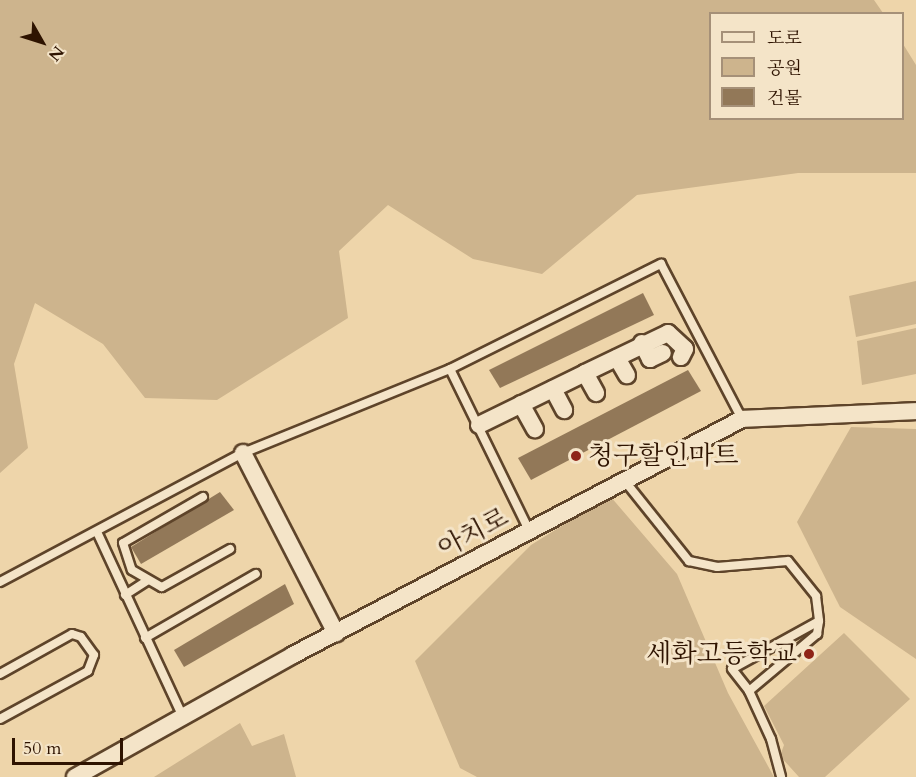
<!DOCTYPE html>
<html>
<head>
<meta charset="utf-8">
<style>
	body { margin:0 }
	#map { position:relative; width:916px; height:777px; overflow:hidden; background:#eed5aa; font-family:Cardo,"Noto Serif KR",serif }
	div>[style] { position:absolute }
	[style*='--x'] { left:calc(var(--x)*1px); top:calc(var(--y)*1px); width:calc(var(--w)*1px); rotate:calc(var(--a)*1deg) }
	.green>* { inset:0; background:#cdb48d }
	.building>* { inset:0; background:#927858 }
	.roads { filter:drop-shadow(2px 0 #5e442a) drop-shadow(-2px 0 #5e442a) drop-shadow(0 2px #5e442a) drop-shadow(0 -2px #5e442a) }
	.lane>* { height:8px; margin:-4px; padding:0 4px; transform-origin:4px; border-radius:4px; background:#f4e4c8 }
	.street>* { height:16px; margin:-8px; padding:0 8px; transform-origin:8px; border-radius:8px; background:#f4e4c8 }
	.dots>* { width:16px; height:16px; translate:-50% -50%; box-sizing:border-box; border:3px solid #f4e4c8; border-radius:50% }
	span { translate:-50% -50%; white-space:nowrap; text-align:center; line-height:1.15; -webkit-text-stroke:6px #f4e4c8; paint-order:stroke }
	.poi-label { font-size:26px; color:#2e1300 }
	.left { translate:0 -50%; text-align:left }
	.right { translate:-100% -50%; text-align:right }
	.street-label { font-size:26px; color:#2e1300 }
	.legend { position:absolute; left:709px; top:12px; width:195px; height:108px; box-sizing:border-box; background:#f4e4c8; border:2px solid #a59078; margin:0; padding:8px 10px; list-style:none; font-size:18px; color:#2e1300 }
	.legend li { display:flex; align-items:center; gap:12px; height:30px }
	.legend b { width:30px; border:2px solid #a59078 }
	.north { position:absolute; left:12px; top:12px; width:60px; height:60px; -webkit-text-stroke:4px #f4e4c8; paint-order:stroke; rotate:129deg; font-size:16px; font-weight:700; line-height:24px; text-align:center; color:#2e1300 }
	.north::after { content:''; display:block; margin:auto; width:21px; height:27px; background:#2e1300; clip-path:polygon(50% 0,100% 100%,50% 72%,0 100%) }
	.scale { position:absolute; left:12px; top:738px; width:111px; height:27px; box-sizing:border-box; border:3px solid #2e1300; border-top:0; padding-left:8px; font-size:18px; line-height:21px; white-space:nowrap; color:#2e1300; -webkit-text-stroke:4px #f4e4c8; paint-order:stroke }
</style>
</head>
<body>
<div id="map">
	<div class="green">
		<div style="clip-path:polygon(0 0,874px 0,883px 13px,710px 14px,710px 118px,902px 118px,903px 44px,916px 65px,916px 173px,798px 173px,637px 195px,542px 274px,473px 259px,388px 205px,339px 251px,348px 318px,217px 400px,145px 398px,103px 344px,35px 303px,14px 364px,28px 448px,0 473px)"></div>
		<div style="clip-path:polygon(916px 281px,916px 324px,856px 337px,849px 296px)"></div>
		<div style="clip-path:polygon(916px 328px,916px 374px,862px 385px,857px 341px)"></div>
		<div style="clip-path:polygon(851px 427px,916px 429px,916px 659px,840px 607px,797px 522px)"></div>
		<div style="clip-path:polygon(610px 496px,677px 574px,728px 693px,774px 777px,477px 777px,460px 768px,415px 661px,531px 545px)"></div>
		<div style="clip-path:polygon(844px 633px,910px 699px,825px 777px,799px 777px,780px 756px,784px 745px,764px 706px)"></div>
		<div style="clip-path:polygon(240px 723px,252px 746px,284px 734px,296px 777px,154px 777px)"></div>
	</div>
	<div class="building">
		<div style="clip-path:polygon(643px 293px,654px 315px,500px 388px,489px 370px)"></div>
		<div style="clip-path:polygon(688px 370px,701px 391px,531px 480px,518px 458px)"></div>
		<div style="clip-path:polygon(220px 492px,234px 510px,141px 564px,131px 547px)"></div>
		<div style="clip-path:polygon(285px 584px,294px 604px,184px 667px,174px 650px)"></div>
	</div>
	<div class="roads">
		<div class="lane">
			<div style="--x:450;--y:369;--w:236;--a:-26.5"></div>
			<div style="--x:661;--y:264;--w:175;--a:62.4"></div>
			<div style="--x:624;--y:480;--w:104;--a:51.3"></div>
			<div style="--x:689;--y:561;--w:29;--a:12"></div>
			<div style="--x:717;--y:567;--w:71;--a:-4.8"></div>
			<div style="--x:788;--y:561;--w:45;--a:51.3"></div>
			<div style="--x:816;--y:596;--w:25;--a:83"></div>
			<div style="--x:819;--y:621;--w:99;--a:151.1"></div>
			<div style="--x:732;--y:669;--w:28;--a:52"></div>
			<div style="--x:749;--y:691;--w:89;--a:-40"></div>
			<div style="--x:817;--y:634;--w:13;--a:-81"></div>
			<div style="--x:203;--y:497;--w:92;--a:150.1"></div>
			<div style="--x:123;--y:543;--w:28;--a:72"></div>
			<div style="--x:132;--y:570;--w:34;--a:30"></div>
			<div style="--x:162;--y:587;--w:78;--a:-29.2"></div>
			<div style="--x:98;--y:534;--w:202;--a:65.1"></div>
			<div style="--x:0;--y:582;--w:275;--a:-28"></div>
			<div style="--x:243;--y:453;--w:223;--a:-22.1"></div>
			<div style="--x:450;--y:369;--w:182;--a:63.9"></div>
			<div style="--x:125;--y:595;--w:27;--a:-33"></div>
			<div style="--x:145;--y:638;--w:128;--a:-30"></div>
			<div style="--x:0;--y:674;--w:82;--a:-29.1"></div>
			<div style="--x:72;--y:634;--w:9;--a:18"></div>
			<div style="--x:81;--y:637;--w:22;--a:54"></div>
			<div style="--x:94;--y:655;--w:17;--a:111"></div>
			<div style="--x:88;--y:671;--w:100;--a:151.4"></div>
			<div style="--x:749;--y:691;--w:53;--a:65.4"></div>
			<div style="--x:771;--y:739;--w:39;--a:75"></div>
		</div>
		<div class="street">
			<div style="--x:642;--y:343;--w:18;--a:63"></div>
			<div style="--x:650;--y:359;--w:14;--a:-25"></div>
			<div style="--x:617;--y:358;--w:20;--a:60"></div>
			<div style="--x:585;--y:373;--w:92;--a:-25.7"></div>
			<div style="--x:668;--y:333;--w:23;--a:43"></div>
			<div style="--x:685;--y:349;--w:9;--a:117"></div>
			<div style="--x:553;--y:389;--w:24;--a:62"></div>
			<div style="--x:521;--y:404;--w:29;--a:61"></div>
			<div style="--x:479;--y:425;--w:118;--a:-26.1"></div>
			<div style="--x:585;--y:373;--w:23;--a:61"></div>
			<div style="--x:243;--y:453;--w:203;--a:62.7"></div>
			<div style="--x:75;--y:777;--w:250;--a:-29.2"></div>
			<div style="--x:293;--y:655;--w:507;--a:-27.73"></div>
			<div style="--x:742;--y:419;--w:174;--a:-2.6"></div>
		</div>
	</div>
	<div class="dots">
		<div style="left:576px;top:456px;background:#8f2418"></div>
		<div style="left:809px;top:654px;background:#8f2418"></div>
	</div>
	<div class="poi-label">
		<span class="left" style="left:588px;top:456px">청구할인마트</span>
		<span class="right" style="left:797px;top:654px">세화고등학교</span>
	</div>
	<div class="street-label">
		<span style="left:473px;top:533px;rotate:-28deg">아치로</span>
	</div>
	<ul class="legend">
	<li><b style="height:8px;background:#f4e4c8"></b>도로</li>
	<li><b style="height:16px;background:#cdb48d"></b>공원</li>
	<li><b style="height:16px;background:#927858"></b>건물</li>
	</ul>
	<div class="north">N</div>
	<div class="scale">50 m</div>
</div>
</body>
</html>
